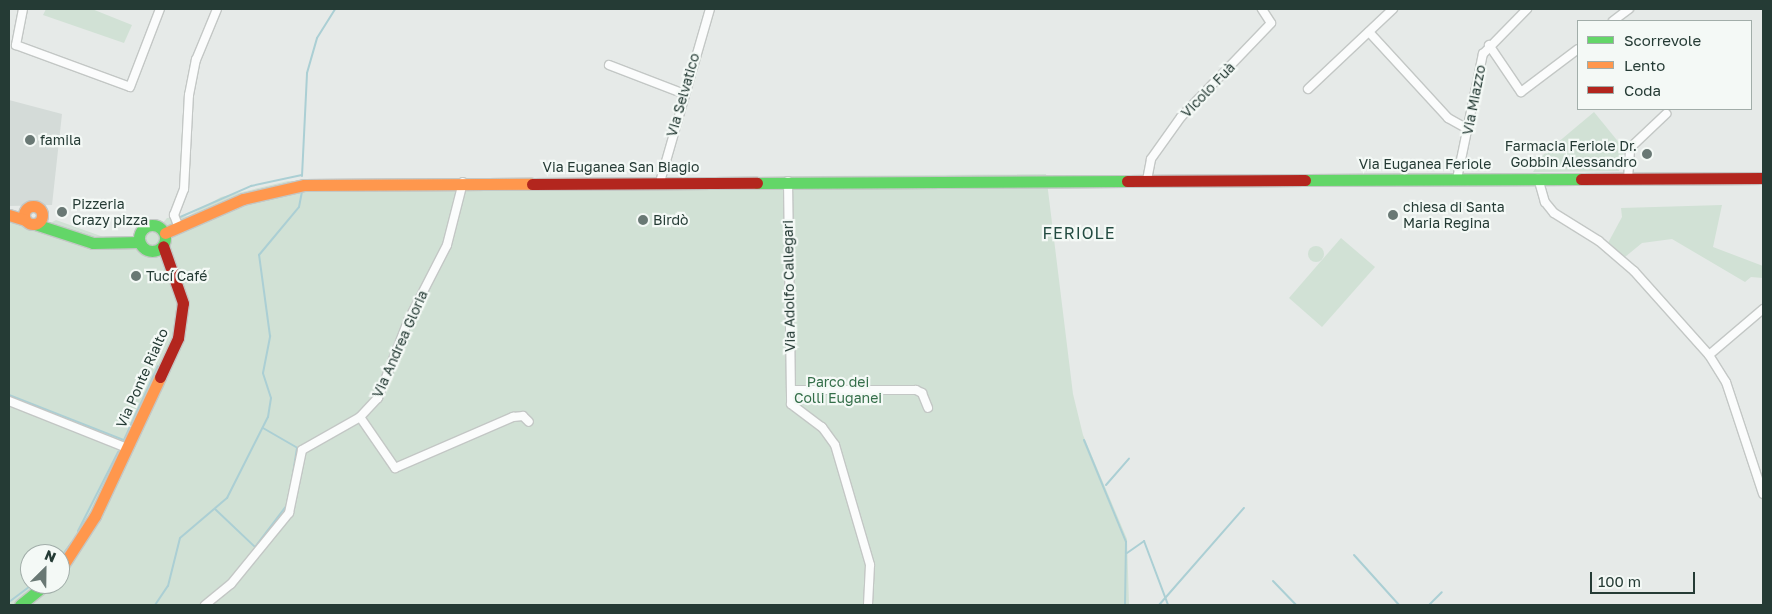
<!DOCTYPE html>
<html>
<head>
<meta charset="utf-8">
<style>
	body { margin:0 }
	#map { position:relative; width:1772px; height:614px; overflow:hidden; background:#e6eae8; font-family:"Golos Text",sans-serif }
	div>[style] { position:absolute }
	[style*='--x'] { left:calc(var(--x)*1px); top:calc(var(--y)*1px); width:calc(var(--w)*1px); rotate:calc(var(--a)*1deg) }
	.built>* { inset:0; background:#d4dbd8 }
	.green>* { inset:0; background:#d1e1d5 }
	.round { border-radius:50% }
	.stream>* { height:2px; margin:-1px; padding:0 1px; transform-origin:1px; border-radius:1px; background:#abcfd4 }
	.roads { filter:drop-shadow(1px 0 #c3c7c5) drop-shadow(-1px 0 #c3c7c5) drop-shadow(0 1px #c3c7c5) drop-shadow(0 -1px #c3c7c5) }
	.street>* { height:8px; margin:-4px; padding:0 4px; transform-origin:4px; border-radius:4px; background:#fbfcfc }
	.fast>* { height:11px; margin:-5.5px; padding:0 5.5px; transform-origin:5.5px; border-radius:5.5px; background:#63d668 }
	.fast>.ring { margin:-5.5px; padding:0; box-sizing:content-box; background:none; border:11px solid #63d668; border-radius:50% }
	.slow>* { height:11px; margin:-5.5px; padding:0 5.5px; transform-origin:5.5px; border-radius:5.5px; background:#ff974d }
	.slow>.ring { margin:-5.5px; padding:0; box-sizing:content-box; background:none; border:11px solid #ff974d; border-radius:50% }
	.jam>* { height:11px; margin:-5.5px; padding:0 5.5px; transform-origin:5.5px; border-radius:5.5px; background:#b3261e }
	.dots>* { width:14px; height:14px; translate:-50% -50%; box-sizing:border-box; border:2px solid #f4f9f6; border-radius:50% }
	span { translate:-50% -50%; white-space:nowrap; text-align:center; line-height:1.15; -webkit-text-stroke:4.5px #f4f9f6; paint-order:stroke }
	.street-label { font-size:14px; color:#253b35 }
	.poi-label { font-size:14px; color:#253b35 }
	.left { translate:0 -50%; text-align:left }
	.right { translate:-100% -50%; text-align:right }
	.park-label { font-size:14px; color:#346e49 }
	.quarter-label { font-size:16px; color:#234b41; letter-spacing:1px }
	.frame { position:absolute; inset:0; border:10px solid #253b35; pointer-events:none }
	.legend { position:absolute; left:1577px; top:20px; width:175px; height:90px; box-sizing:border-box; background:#f4f9f6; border:1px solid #a1ada9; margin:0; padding:6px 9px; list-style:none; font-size:15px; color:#253b35 }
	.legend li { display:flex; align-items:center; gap:10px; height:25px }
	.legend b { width:25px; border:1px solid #a1ada9 }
	.north { position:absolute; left:20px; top:544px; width:50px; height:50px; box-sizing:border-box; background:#f4f9f6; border:1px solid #a1ada9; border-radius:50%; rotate:23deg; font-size:14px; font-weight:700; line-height:20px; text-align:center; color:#253b35 }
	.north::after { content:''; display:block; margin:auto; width:18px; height:22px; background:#697874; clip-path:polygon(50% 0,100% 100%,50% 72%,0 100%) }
	.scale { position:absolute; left:1590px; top:572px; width:105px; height:22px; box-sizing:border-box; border:2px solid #253b35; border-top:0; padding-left:6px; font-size:15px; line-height:18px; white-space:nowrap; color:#253b35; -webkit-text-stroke:4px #f4f9f6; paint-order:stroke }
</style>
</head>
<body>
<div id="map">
	<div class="built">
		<div style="clip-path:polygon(9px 100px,62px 114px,52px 205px,9px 206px)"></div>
	</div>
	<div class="green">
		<div style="clip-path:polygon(46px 9px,92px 9px,132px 25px,124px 43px,43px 15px)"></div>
		<div style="clip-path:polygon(1594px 112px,1625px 150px,1619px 171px,1533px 172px,1544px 154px)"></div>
		<div style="clip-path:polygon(evenodd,1046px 174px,1073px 394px,1083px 435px,1127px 539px,1129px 605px,9px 605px,9px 209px,47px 225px,56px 220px,112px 240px,155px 232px,167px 218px,188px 216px,221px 197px,288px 181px,1046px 174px,30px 554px,60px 554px,60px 584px,30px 584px,30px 554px)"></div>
		<div style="clip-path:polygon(1722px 205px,1713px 247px,1763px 266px,1763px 278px,1751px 277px,1745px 282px,1672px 239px,1642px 243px,1625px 257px,1608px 243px,1622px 217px,1621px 208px)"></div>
		<div style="clip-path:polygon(1341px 238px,1375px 267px,1322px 327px,1289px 298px)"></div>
		<div class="round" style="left:1308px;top:246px;width:16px;height:16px"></div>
	</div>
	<div class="stream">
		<div style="--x:302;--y:176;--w:103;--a:-87.2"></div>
		<div style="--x:307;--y:73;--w:36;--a:-74"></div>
		<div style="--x:317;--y:38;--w:34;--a:-58"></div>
		<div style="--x:178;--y:218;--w:80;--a:-23.7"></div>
		<div style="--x:251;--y:186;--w:52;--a:-12.2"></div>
		<div style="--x:9;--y:395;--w:123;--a:21.4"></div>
		<div style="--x:124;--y:440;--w:81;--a:-65.3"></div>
		<div style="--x:263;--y:428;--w:39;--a:30"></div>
		<div style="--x:297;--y:448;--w:38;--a:99"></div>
		<div style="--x:1084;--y:440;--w:110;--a:67.6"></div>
		<div style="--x:1126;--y:542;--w:63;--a:90.9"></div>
		<div style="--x:1106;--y:485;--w:35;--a:-49"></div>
		<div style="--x:215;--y:509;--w:55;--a:43.5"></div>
		<div style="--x:255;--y:547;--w:53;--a:-52.7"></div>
		<div style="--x:78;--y:531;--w:89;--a:-63.1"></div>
		<div style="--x:1127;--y:553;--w:21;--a:-35"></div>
		<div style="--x:1144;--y:541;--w:68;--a:69.4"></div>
		<div style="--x:1354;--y:555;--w:67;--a:48"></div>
		<div style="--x:60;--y:558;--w:20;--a:-53"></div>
		<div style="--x:1273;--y:581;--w:33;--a:46"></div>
		<div style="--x:9;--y:602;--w:30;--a:-37"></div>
		<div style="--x:155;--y:605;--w:23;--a:-56"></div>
		<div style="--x:168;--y:586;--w:49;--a:-76"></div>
		<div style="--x:180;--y:538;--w:62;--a:-40.4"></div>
		<div style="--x:227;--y:498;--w:91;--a:-63.2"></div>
		<div style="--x:268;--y:417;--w:19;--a:-81"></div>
		<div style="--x:271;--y:398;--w:26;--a:-108"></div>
		<div style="--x:263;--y:373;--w:38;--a:-79"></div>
		<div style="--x:270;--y:336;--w:82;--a:-97.7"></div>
		<div style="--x:259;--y:255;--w:62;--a:-50.2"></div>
		<div style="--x:299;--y:207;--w:15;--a:-79"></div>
		<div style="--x:1159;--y:605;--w:129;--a:-48.8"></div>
		<div style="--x:1429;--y:605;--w:18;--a:-45"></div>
	</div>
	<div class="roads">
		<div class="street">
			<div style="--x:23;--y:9;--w:37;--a:101"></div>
			<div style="--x:16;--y:45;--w:121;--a:20.2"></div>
			<div style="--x:130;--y:87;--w:84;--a:-69"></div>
			<div style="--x:1613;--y:21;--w:20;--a:-37"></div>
			<div style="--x:1369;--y:32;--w:117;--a:47.4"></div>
			<div style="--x:1448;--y:118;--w:23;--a:29"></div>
			<div style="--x:1489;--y:45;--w:57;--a:55.8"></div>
			<div style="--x:1521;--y:92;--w:71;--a:-37"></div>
			<div style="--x:609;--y:65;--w:78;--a:21"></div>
			<div style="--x:1308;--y:89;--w:117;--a:-43.3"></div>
			<div style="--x:1538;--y:178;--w:25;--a:74"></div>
			<div style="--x:1545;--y:202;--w:14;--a:51"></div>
			<div style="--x:1554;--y:213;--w:53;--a:31.9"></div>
			<div style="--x:1599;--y:241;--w:46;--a:40.6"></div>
			<div style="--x:1634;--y:271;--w:113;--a:48.2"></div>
			<div style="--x:1709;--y:355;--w:32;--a:58"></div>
			<div style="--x:1726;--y:382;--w:118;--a:71.7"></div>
			<div style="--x:1457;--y:179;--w:128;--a:-78.3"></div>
			<div style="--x:1483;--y:54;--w:63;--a:-45.6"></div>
			<div style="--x:1628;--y:179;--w:31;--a:-86"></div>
			<div style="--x:1630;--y:148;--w:50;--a:-43.4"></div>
			<div style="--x:1147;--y:180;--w:21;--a:-79"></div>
			<div style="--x:1151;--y:159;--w:52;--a:-54.5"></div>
			<div style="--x:1181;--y:117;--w:130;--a:-46.2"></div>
			<div style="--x:1271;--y:23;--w:17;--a:-123"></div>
			<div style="--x:788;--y:181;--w:223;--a:89.2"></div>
			<div style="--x:791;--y:404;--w:39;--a:37"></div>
			<div style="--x:822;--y:427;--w:22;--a:54"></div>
			<div style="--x:835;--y:445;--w:125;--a:73.7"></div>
			<div style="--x:870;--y:565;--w:40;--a:92.9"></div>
			<div style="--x:660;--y:182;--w:180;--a:-73.9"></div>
			<div style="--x:179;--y:228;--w:14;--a:-111"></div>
			<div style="--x:174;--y:215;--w:28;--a:-69"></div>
			<div style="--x:184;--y:189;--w:94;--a:-87"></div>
			<div style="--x:189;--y:95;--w:36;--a:-79"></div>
			<div style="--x:196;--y:60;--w:55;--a:-67.6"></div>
			<div style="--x:1709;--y:355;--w:71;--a:-40.4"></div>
			<div style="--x:791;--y:390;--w:125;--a:0"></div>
			<div style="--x:916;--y:390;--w:7;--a:27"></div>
			<div style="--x:922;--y:393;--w:16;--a:68"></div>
			<div style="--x:9;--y:401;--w:127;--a:21.7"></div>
			<div style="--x:360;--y:417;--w:62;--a:55.5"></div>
			<div style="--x:395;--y:468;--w:129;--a:-23.4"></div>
			<div style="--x:513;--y:417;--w:10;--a:-6"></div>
			<div style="--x:523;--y:416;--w:8;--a:45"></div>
			<div style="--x:205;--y:605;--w:33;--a:-39"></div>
			<div style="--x:231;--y:584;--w:92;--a:-50.8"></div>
			<div style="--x:289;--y:513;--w:64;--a:-78.3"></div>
			<div style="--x:302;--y:450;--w:67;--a:-29.6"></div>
			<div style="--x:360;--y:417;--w:26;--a:-47"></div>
			<div style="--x:378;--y:398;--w:83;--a:-68.7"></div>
			<div style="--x:408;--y:321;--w:85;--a:-62.8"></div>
			<div style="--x:447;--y:245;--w:65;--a:-75.7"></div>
		</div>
		<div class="fast">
			<div style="--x:1305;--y:180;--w:276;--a:-0.2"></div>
			<div style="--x:757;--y:183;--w:370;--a:-0.3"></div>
			<div style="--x:35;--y:224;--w:61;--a:18.1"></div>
			<div style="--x:93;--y:243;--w:46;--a:-1.2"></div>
			<div class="ring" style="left:139px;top:225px;width:15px;height:15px"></div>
			<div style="--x:20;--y:605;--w:33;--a:-39"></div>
		</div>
		<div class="slow">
			<div class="ring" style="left:24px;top:206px;width:7px;height:7px"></div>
			<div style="--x:9;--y:215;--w:17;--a:17"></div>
			<div style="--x:165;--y:233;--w:85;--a:-23.6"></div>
			<div style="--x:243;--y:199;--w:63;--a:-12.9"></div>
			<div style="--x:304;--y:185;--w:228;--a:-0.3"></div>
			<div style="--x:60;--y:570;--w:64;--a:-57.1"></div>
			<div style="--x:95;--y:516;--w:153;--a:-64.9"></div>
		</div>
		<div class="jam">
			<div style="--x:1581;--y:179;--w:182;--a:-0.3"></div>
			<div style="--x:1127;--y:181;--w:178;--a:-0.3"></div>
			<div style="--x:532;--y:184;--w:225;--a:-0.3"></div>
			<div style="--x:160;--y:377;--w:43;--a:-65.2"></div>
			<div style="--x:178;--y:338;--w:35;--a:-82"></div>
			<div style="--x:183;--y:303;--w:60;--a:-109.3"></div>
		</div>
	</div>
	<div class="dots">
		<div style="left:30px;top:140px;background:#697874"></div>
		<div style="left:1647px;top:154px;background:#697874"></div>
		<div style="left:62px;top:212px;background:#697874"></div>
		<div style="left:1393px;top:215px;background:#697874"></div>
		<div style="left:643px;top:220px;background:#697874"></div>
		<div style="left:136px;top:276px;background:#697874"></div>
	</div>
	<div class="street-label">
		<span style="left:1208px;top:90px;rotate:-46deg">Vicolo Fuà</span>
		<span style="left:683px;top:95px;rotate:-74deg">Via Selvatico</span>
		<span style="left:1474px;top:100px;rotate:-79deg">Via Miazzo</span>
		<span style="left:1425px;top:164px">Via Euganea Feriole</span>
		<span style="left:621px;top:167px">Via Euganea San Biagio</span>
		<span style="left:789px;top:286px;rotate:-91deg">Via Adolfo Callegari</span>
		<span style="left:400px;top:344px;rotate:-66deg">Via Andrea Gloria</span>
		<span style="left:142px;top:378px;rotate:-66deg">Via Ponte Rialto</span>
	</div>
	<div class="poi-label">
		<span class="left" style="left:40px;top:140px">famila</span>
		<span class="right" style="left:1637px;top:154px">Farmacia Feriole Dr.<br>Gobbin Alessandro</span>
		<span class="left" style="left:72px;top:212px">Pizzeria<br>Crazy pizza</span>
		<span class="left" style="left:1403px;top:215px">chiesa di Santa<br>Maria Regina</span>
		<span class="left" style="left:653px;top:220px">Birdò</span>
		<span class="left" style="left:146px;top:276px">Tucí Café</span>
	</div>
	<div class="park-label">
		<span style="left:838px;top:390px">Parco dei<br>Colli Euganei</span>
	</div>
	<div class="quarter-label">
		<span style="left:1079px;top:233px">FERIOLE</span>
	</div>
	<div class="frame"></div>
	<ul class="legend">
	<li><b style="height:6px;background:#63d668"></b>Scorrevole</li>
	<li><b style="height:6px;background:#ff974d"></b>Lento</li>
	<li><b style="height:6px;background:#b3261e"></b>Coda</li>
	</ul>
	<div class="north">N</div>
	<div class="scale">100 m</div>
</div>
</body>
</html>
